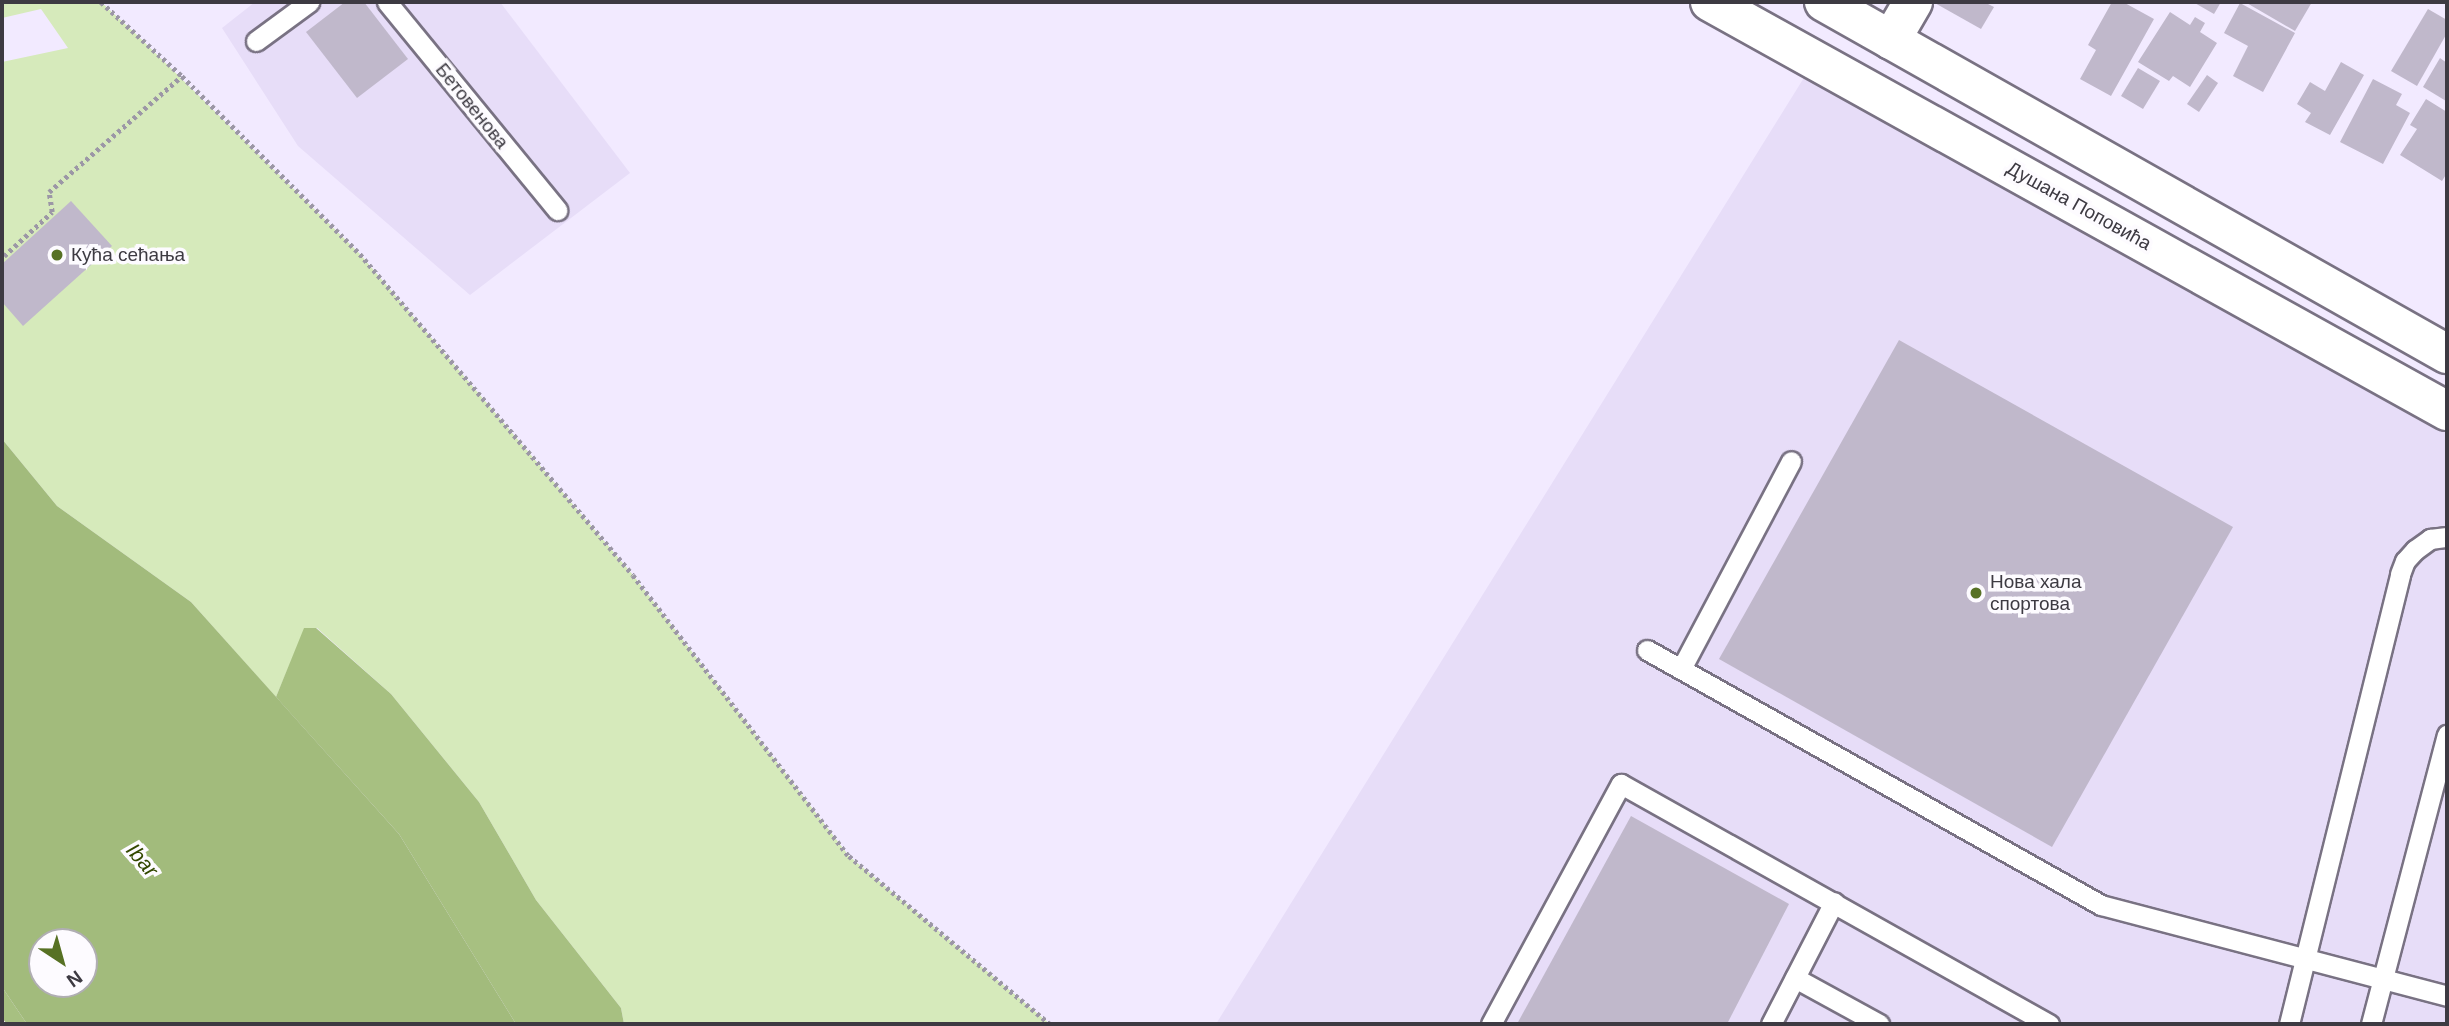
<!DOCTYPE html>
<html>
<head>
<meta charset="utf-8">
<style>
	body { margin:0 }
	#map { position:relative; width:2449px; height:1026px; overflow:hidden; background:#f2eaff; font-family:Helvetica,sans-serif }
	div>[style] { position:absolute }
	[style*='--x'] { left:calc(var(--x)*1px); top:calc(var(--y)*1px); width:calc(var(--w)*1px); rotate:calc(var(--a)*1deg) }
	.built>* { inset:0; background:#e7ddf8 }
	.green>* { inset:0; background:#d6eabb }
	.forest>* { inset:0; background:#a7c081 }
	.water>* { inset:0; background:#a2bb7c }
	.building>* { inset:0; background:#c0b8cb }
	.path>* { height:4.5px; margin-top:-2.25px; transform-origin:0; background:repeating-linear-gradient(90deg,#9c97a6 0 3.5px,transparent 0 7px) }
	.roads { filter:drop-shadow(2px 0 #797283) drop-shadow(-2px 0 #797283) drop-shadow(0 2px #797283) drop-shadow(0 -2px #797283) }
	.lane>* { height:19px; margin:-9.5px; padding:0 9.5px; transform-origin:9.5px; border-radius:9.5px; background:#fff }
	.street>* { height:38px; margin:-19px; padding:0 19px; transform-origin:19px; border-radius:19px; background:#fff }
	.secondary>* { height:38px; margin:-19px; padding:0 19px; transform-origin:19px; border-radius:19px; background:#fff }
	.dots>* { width:19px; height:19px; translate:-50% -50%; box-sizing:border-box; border:4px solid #fdfbff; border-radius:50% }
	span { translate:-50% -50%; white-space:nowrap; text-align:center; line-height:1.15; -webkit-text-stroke:7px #fdfbff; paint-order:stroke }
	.street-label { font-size:19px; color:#3d3a42 }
	.poi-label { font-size:19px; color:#3d3a42 }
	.left { translate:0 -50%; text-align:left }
	.water-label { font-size:21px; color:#334800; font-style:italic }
	.frame { position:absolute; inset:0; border:4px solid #3d3a42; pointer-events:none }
	.north { position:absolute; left:28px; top:928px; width:70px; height:70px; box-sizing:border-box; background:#fdfbff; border:2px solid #b0aeb3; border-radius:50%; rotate:144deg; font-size:19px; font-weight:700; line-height:28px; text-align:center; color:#3d3a42 }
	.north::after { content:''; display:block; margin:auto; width:24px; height:32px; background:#577124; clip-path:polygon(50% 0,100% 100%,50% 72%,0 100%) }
</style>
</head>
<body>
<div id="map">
	<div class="built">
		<div style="clip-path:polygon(255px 2px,500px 2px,630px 173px,470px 295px,298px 146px,222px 28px)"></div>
		<div style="clip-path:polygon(1815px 60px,2447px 411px,2447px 1024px,1216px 1024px)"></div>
	</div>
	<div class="green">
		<div style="clip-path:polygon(2px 2px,101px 2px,137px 35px,360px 254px,633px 575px,849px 856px,1050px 1024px,624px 1024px,621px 1008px,536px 900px,479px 802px,391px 694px,317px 628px,305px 628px,276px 697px,191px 602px,57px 506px,2px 439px,2px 62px,68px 48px,41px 9px,2px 18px)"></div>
	</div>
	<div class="forest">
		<div style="clip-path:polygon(304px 628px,316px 628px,391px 694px,479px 802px,536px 900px,621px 1008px,624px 1024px,516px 1024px,399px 834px,276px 697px)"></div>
		<div style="clip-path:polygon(2px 987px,27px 1024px,7px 1024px,2px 1018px)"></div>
	</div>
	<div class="water">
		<div style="clip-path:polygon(evenodd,2px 439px,57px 506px,191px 602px,399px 834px,516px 1024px,27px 1024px,2px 987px,2px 439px,42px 942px,84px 942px,84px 984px,42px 984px,42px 942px)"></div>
	</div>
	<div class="building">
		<div style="clip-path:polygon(345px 2px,364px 2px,408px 59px,357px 98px,306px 32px)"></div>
		<div style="clip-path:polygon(1933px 2px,1984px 2px,1994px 7px,1981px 29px)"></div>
		<div style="clip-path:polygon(2112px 2px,2123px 2px,2154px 19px,2111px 96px,2080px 79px,2096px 50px,2088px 45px)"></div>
		<div style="clip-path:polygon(2193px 2px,2221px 2px,2214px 14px)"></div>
		<div style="clip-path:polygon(2245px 2px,2312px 2px,2295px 31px)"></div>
		<div style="clip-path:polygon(2240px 3px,2295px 33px,2263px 92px,2233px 76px,2248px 46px,2224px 33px)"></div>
		<div style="clip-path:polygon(2428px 9px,2447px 20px,2447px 33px,2417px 86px,2391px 71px)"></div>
		<div style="clip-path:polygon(2170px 12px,2190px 25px,2195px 17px,2205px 23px,2200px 32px,2217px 43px,2190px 87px,2173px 76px,2169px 81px,2138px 62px)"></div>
		<div style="clip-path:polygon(2440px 58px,2447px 63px,2446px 101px,2423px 87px)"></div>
		<div style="clip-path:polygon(2341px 62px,2364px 75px,2330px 135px,2305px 122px,2311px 113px,2297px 104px,2310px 82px,2325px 91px)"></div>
		<div style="clip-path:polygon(2138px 68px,2160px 81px,2143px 109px,2121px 96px)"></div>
		<div style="clip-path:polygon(2207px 75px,2218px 83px,2199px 112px,2187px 104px)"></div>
		<div style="clip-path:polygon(2373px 79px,2402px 94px,2396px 105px,2410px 113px,2383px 164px,2340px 142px)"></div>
		<div style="clip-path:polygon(2426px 99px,2447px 112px,2447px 173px,2442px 181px,2400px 155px,2417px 129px,2410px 125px)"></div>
		<div style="clip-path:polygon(71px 201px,112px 246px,23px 326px,2px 302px,2px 264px)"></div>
		<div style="clip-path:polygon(1899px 340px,2233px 527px,2052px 847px,1719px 659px)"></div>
		<div style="clip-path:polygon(1631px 816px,1789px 904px,1727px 1024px,1517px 1024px)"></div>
	</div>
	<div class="path">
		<div style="--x:101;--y:2;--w:110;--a:42.4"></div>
		<div style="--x:182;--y:76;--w:252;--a:45"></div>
		<div style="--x:360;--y:254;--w:421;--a:49.6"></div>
		<div style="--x:633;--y:575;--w:354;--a:52.5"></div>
		<div style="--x:849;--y:856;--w:262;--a:39.9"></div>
		<div style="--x:2;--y:254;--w:3;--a:45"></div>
		<div style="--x:4;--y:256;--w:65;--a:-42.5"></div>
		<div style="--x:52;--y:212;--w:20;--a:-99"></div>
		<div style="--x:49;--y:192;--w:176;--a:-41.1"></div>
	</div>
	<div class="roads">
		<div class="lane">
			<div style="--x:387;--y:2;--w:269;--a:50.7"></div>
			<div style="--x:256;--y:41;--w:66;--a:-36.3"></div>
			<div style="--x:1647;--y:650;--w:521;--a:29.32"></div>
			<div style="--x:2101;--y:905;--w:358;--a:14.7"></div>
			<div style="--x:1681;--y:669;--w:235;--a:-62.1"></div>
			<div style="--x:1795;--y:978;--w:96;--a:28.7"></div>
			<div style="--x:1491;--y:1024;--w:273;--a:-61.6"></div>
			<div style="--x:1621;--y:784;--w:491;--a:29.3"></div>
			<div style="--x:1771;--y:1024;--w:137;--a:-62.7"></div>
			<div style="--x:2289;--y:1024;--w:463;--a:-76.1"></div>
			<div style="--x:2400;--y:574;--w:14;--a:-69"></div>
			<div style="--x:2405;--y:561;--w:15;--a:-48"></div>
			<div style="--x:2415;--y:550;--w:19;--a:-36"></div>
			<div style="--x:2430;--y:539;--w:17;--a:-7"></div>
			<div style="--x:2371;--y:1024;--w:299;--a:-75.3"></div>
		</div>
		<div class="street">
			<div style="--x:1891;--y:40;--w:44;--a:-59.9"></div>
		</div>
		<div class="secondary">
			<div style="--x:1710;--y:2;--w:843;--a:29.03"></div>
			<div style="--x:1824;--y:2;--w:716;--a:29.47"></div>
		</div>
	</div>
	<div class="dots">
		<div style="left:57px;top:255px;background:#577124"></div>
		<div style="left:1976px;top:593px;background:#577124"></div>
	</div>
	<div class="street-label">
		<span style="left:472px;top:106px;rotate:51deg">Бетовенова</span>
		<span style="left:2079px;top:206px;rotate:29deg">Душана Поповића</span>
	</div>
	<div class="poi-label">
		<span class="left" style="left:71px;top:255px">Кућа сећања</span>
		<span class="left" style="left:1990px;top:593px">Нова хала<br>спортова</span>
	</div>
	<div class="water-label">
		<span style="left:142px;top:860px;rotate:49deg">Ibar</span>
	</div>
	<div class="frame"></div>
	<div class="north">N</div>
</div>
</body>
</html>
